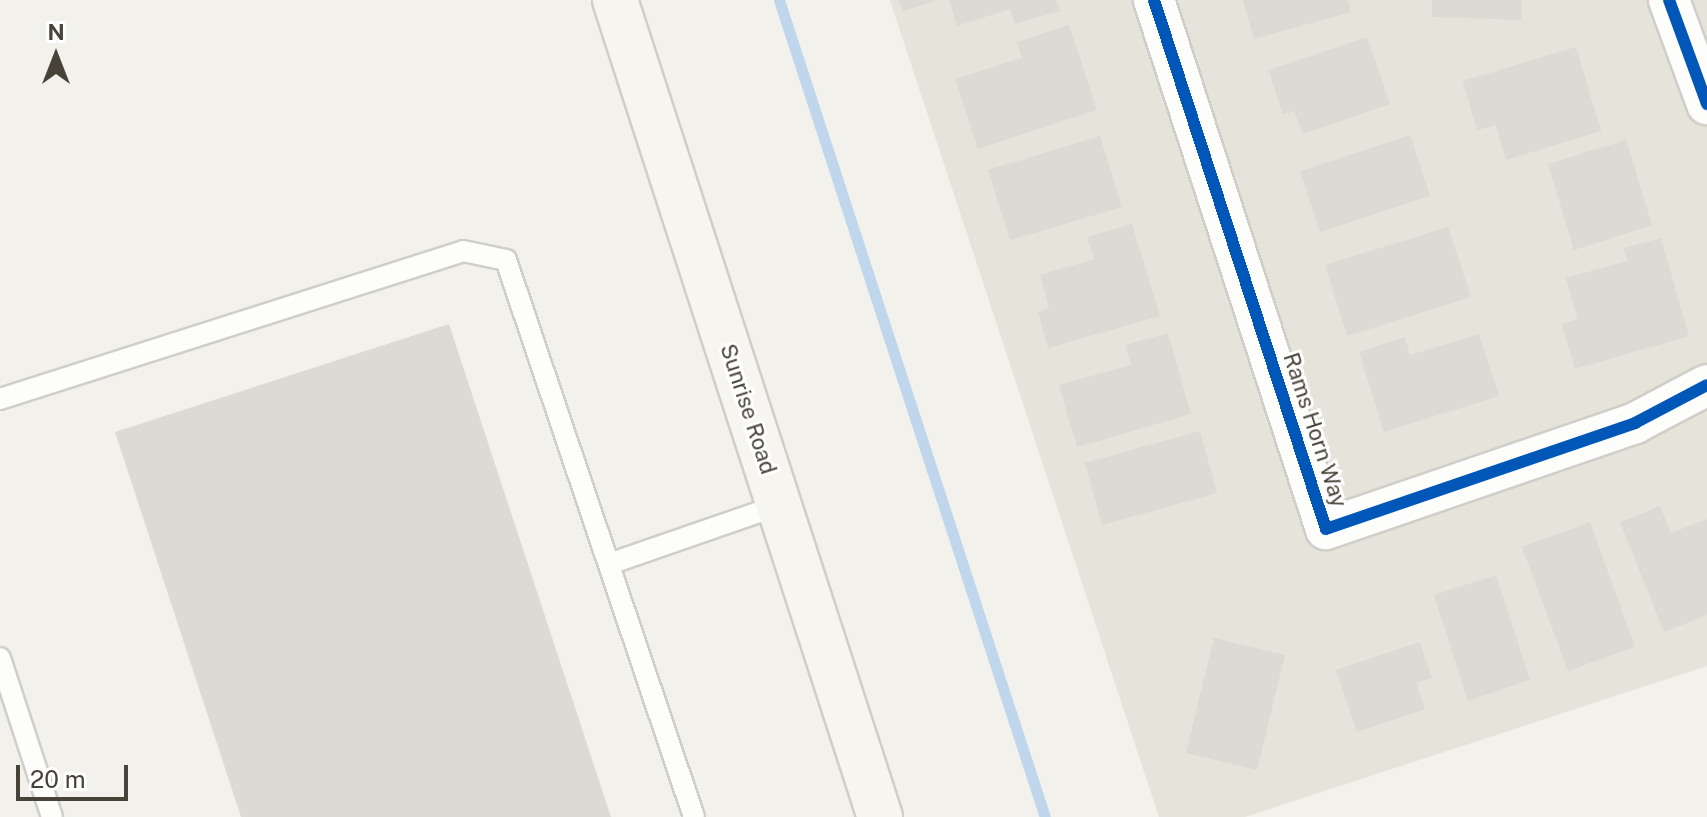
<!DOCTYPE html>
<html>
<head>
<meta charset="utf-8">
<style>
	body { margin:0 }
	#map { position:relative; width:1707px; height:817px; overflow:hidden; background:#f2f1ec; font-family:"Public Sans",sans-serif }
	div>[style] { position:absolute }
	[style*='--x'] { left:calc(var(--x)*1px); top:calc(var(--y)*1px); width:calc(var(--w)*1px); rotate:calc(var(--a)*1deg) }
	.residential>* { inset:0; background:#e5e3da }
	.stream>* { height:11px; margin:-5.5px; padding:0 5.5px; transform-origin:5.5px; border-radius:5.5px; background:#bfd6ed }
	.building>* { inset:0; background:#dbdad4 }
	.roads { filter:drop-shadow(2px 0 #d0cec9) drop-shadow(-2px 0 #d0cec9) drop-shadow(0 2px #d0cec9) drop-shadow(0 -2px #d0cec9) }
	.service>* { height:20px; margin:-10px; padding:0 10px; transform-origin:10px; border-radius:10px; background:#fdfdfc }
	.minor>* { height:40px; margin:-20px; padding:0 20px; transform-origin:20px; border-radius:20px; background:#fdfdfc }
	.secondary>* { height:44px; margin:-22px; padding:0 22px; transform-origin:22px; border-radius:22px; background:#f7f5ef }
	.cycleway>* { height:12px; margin:-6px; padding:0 6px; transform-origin:6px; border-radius:6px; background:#0057b8 }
	span { translate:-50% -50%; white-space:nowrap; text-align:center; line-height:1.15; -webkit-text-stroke:6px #fff; paint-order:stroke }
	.street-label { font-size:22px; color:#484338 }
	.north { position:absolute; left:16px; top:16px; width:80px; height:80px; -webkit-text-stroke:6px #fff; paint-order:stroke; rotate:0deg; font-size:22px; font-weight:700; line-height:32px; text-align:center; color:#484338 }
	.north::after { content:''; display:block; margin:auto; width:28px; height:36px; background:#484338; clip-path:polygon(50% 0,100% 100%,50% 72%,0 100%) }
	.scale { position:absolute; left:16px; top:765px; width:112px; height:36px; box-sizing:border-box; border:4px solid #484338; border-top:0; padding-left:10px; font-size:24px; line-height:28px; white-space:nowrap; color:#484338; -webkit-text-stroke:6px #fff; paint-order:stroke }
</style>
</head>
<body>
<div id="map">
	<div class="residential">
		<div style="clip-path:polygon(890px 0,1707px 0,1707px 666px,1245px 817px,1159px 817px)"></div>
	</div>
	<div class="stream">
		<div style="--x:779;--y:0;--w:859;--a:71.97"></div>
	</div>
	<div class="building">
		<div style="clip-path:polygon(899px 0,935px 0,935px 1px,903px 11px)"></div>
		<div style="clip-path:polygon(949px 0,1056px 0,1060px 11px,1015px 24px,1010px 9px,957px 26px)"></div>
		<div style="clip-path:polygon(1243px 0,1348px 0,1351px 12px,1254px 39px)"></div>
		<div style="clip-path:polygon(1432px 0,1522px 0,1521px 20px,1432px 17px)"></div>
		<div style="clip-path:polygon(1069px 25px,1097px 110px,978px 149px,955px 79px,1022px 58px,1017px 42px)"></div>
		<div style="clip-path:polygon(1367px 37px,1390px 104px,1303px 134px,1294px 111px,1283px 114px,1268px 70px)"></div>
		<div style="clip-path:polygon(1576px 47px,1601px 131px,1506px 160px,1496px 125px,1477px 130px,1463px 81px)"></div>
		<div style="clip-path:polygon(1410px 135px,1430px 196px,1320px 232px,1300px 171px)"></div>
		<div style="clip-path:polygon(1100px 136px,1122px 207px,1010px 240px,988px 170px)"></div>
		<div style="clip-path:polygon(1626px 140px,1652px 225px,1574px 250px,1548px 164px)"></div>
		<div style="clip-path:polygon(1132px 224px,1160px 316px,1048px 348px,1038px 312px,1049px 308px,1040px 275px,1094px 259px,1087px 237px)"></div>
		<div style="clip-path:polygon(1448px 227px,1471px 297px,1347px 336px,1325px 265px)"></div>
		<div style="clip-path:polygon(1661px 238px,1689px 336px,1575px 369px,1562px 324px,1578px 319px,1566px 278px,1627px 261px,1624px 248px)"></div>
		<div style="clip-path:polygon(449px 324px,611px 817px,241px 817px,115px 432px)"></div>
		<div style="clip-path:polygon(1168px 333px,1191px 414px,1077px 447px,1059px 385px,1131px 365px,1125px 345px)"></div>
		<div style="clip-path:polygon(1479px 334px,1499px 396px,1384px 432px,1359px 352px,1405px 337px,1410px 355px)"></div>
		<div style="clip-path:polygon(1200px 431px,1217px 493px,1102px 525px,1085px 463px)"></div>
		<div style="clip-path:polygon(1660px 506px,1671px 533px,1707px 519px,1707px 615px,1664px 632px,1620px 522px)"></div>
		<div style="clip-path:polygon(1590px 522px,1635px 647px,1568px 671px,1522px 547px)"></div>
		<div style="clip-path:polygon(1496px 575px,1530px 680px,1468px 701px,1434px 595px)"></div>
		<div style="clip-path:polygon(1214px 638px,1285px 655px,1257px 770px,1186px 753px)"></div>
		<div style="clip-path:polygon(1420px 642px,1432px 678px,1416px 683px,1425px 709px,1357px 732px,1336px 670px)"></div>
	</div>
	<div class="roads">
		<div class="service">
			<div style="--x:0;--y:399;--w:486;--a:-17.7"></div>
			<div style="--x:463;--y:251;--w:44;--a:11.8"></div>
			<div style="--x:506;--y:260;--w:588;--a:71.35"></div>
			<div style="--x:609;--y:564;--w:180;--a:-19.1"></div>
			<div style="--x:0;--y:658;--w:167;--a:71.9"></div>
		</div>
		<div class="minor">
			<div style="--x:1154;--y:0;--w:556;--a:71.99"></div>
			<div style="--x:1326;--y:529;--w:327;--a:-18.9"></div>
			<div style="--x:1635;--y:423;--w:81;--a:-27.8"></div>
			<div style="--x:1669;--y:0;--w:111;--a:69.9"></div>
		</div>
		<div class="secondary">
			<div style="--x:615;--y:0;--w:859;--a:72.03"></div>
		</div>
	</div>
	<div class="cycleway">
		<div style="--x:1154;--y:0;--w:556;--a:71.99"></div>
		<div style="--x:1326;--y:529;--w:327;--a:-18.9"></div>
		<div style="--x:1635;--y:423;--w:81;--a:-27.8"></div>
		<div style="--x:1669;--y:0;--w:111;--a:69.9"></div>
	</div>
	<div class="street-label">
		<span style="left:748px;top:409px;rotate:72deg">Sunrise Road</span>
		<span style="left:1315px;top:430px;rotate:72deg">Rams Horn Way</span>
	</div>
	<div class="north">N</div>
	<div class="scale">20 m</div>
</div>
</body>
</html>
